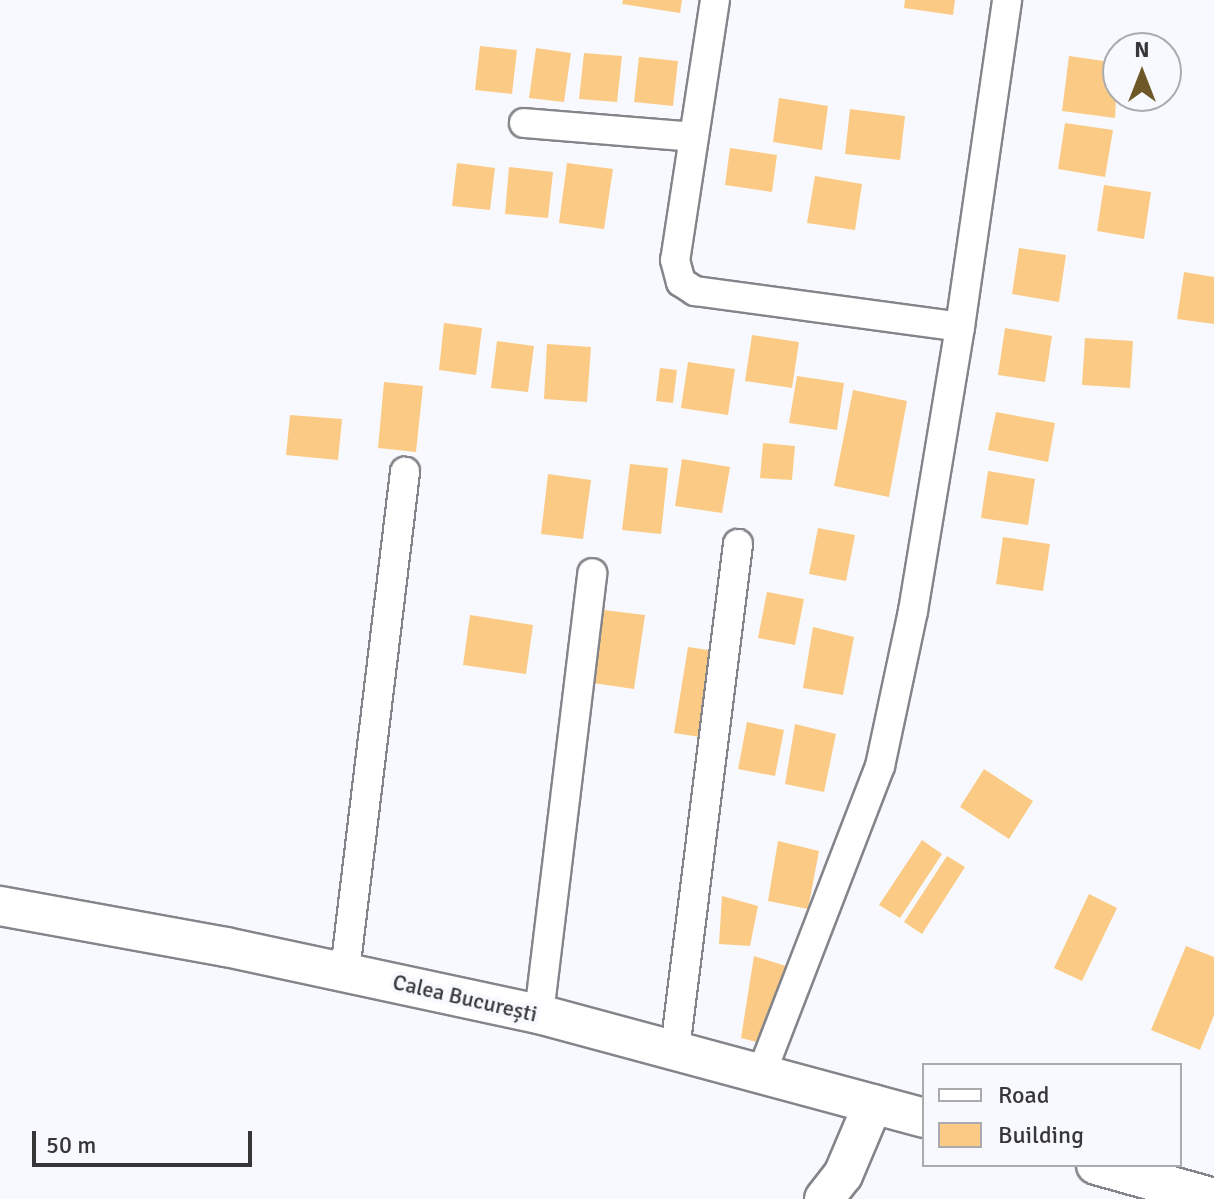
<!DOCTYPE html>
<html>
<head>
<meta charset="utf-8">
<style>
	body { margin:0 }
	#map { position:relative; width:1214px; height:1199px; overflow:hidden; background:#f7f9fe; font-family:Signika,sans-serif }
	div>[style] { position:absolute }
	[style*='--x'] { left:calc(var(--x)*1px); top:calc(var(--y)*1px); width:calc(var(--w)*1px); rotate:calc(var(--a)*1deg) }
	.building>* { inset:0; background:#fbcb85 }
	.roads { filter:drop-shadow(2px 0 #84858a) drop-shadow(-2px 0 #84858a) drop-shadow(0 2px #84858a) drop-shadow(0 -2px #84858a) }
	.street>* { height:28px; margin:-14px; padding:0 14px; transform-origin:14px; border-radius:14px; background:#fff }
	.secondary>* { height:38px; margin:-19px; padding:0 19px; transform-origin:19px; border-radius:19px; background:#fff }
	span { translate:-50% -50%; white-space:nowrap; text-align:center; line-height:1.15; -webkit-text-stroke:8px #f7f9fe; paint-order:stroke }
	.street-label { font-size:22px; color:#373739 }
	.legend { position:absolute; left:922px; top:1063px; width:260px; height:104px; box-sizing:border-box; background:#f7f9fe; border:2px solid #aaabaf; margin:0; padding:10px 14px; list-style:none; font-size:24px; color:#373739 }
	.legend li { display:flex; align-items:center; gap:16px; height:40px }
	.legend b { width:40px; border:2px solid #aaabaf }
	.north { position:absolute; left:1102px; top:32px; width:80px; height:80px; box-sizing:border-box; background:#f7f9fe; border:2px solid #aaabaf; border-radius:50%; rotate:0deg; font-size:22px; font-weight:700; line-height:32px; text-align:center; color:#373739 }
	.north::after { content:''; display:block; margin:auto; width:28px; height:36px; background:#6e5827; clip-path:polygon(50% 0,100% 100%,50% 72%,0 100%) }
	.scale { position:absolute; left:32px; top:1131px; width:220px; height:36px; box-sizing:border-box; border:4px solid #373739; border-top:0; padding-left:10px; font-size:24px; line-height:28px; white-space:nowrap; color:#373739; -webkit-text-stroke:6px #f7f9fe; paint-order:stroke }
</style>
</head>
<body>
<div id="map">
	<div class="building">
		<div style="clip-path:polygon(623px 0,682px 0,680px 13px,622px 4px)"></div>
		<div style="clip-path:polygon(905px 0,955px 0,953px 15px,904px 8px)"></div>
		<div style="clip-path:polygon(480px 46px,517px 50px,512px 94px,475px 90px)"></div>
		<div style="clip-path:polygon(536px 48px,571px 53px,564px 102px,529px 98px)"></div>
		<div style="clip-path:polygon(584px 53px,622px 56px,617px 102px,579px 99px)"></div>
		<div style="clip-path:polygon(1069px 56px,1118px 63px,1115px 118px,1062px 111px)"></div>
		<div style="clip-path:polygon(639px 57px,678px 61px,673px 106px,634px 102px)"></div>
		<div style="clip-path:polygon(779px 98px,828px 106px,822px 150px,773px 142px)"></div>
		<div style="clip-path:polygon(850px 109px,905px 116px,900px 160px,845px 154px)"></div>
		<div style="clip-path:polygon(1065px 123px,1113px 130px,1105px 177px,1058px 169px)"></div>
		<div style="clip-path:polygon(730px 148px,777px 155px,772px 192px,725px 185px)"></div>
		<div style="clip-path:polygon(457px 163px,495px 168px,490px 210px,452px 206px)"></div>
		<div style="clip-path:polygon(567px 163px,613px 169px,604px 229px,559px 223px)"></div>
		<div style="clip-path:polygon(509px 167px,553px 172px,548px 218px,505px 214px)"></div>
		<div style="clip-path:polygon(815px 176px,862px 184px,855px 230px,807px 223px)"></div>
		<div style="clip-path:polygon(1104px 185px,1151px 192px,1144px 239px,1097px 231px)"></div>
		<div style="clip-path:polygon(1019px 248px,1066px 255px,1059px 302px,1012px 294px)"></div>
		<div style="clip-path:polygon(1184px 272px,1214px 277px,1214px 324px,1177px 319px)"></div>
		<div style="clip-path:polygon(444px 323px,482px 328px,476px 375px,439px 370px)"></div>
		<div style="clip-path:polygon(1005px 328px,1052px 336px,1045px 382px,998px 375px)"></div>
		<div style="clip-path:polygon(752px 335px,799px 342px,792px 388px,745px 381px)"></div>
		<div style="clip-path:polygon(1085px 338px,1133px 341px,1130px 388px,1082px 385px)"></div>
		<div style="clip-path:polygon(497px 341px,534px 346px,528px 392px,491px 388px)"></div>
		<div style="clip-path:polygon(547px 344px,591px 347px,587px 402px,544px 399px)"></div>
		<div style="clip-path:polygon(688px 362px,735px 369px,728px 415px,681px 408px)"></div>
		<div style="clip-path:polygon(660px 368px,677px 370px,673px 403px,656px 401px)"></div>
		<div style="clip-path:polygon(797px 376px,844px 383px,837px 430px,789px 423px)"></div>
		<div style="clip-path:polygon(384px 382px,423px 386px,416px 452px,378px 448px)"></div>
		<div style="clip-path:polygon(853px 390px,907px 401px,889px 497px,834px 486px)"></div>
		<div style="clip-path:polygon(996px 412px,1055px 423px,1048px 462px,988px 450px)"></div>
		<div style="clip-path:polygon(290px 415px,342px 419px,338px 460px,286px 455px)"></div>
		<div style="clip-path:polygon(763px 443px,795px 446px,792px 480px,760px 478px)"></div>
		<div style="clip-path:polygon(682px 459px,730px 467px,722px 513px,675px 506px)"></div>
		<div style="clip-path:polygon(630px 464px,668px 468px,661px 534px,622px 530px)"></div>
		<div style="clip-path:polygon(988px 471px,1035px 479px,1028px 525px,981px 518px)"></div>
		<div style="clip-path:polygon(548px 474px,591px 480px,583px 539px,541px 534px)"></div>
		<div style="clip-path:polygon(818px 528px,855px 535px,846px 581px,809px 574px)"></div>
		<div style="clip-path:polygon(1003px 537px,1050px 544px,1043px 591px,996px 584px)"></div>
		<div style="clip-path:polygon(767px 592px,804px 599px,795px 645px,758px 638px)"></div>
		<div style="clip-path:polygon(604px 610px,645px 615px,634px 689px,593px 683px)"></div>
		<div style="clip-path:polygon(470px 615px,533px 625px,526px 674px,463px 665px)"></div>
		<div style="clip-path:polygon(813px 627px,854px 637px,843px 695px,803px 688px)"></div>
		<div style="clip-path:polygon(688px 647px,715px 651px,700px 737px,674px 733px)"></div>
		<div style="clip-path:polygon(747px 722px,784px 730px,775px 776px,738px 769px)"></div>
		<div style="clip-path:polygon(795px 724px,836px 734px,824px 792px,785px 784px)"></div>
		<div style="clip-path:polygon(984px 769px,1033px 801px,1009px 839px,960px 807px)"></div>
		<div style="clip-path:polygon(922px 840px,942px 854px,900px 918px,879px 905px)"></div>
		<div style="clip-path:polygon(778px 841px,819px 851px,808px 909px,768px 901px)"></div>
		<div style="clip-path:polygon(947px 856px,965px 867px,922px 934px,904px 922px)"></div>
		<div style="clip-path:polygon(1089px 894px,1117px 908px,1082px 981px,1054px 968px)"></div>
		<div style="clip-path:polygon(722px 896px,758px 906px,750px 946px,719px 944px)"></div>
		<div style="clip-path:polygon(1186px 946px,1214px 957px,1214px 1015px,1200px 1050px,1151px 1030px)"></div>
		<div style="clip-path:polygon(754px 956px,786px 966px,764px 1044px,741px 1038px)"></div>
	</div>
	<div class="roads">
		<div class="street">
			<div style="--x:715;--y:0;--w:263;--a:98.7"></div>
			<div style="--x:675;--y:260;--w:23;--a:75"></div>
			<div style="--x:681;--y:282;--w:17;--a:33"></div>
			<div style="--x:695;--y:291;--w:267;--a:7.7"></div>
			<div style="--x:960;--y:327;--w:288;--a:99.4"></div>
			<div style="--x:913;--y:611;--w:158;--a:102"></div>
			<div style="--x:880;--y:766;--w:328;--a:111.1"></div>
			<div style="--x:524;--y:123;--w:170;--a:4.7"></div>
			<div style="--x:960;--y:327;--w:330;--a:-81.8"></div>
			<div style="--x:345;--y:971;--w:503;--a:-83.14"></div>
			<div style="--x:539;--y:1014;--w:444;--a:-83.1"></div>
			<div style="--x:675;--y:1049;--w:509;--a:-82.89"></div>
		</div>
		<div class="secondary">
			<div style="--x:0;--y:906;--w:230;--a:10.3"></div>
			<div style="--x:226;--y:947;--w:320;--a:12.1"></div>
			<div style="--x:539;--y:1014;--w:399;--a:15.1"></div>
			<div style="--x:1096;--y:1165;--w:123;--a:15.6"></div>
			<div style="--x:824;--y:1199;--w:31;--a:-52"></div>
			<div style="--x:843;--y:1175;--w:77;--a:-67.1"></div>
		</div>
	</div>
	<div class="street-label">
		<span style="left:465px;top:998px;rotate:13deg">Calea București</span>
	</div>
	<ul class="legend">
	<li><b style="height:10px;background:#fff"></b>Road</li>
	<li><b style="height:22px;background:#fbcb85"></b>Building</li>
	</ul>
	<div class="north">N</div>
	<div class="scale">50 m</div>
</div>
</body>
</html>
